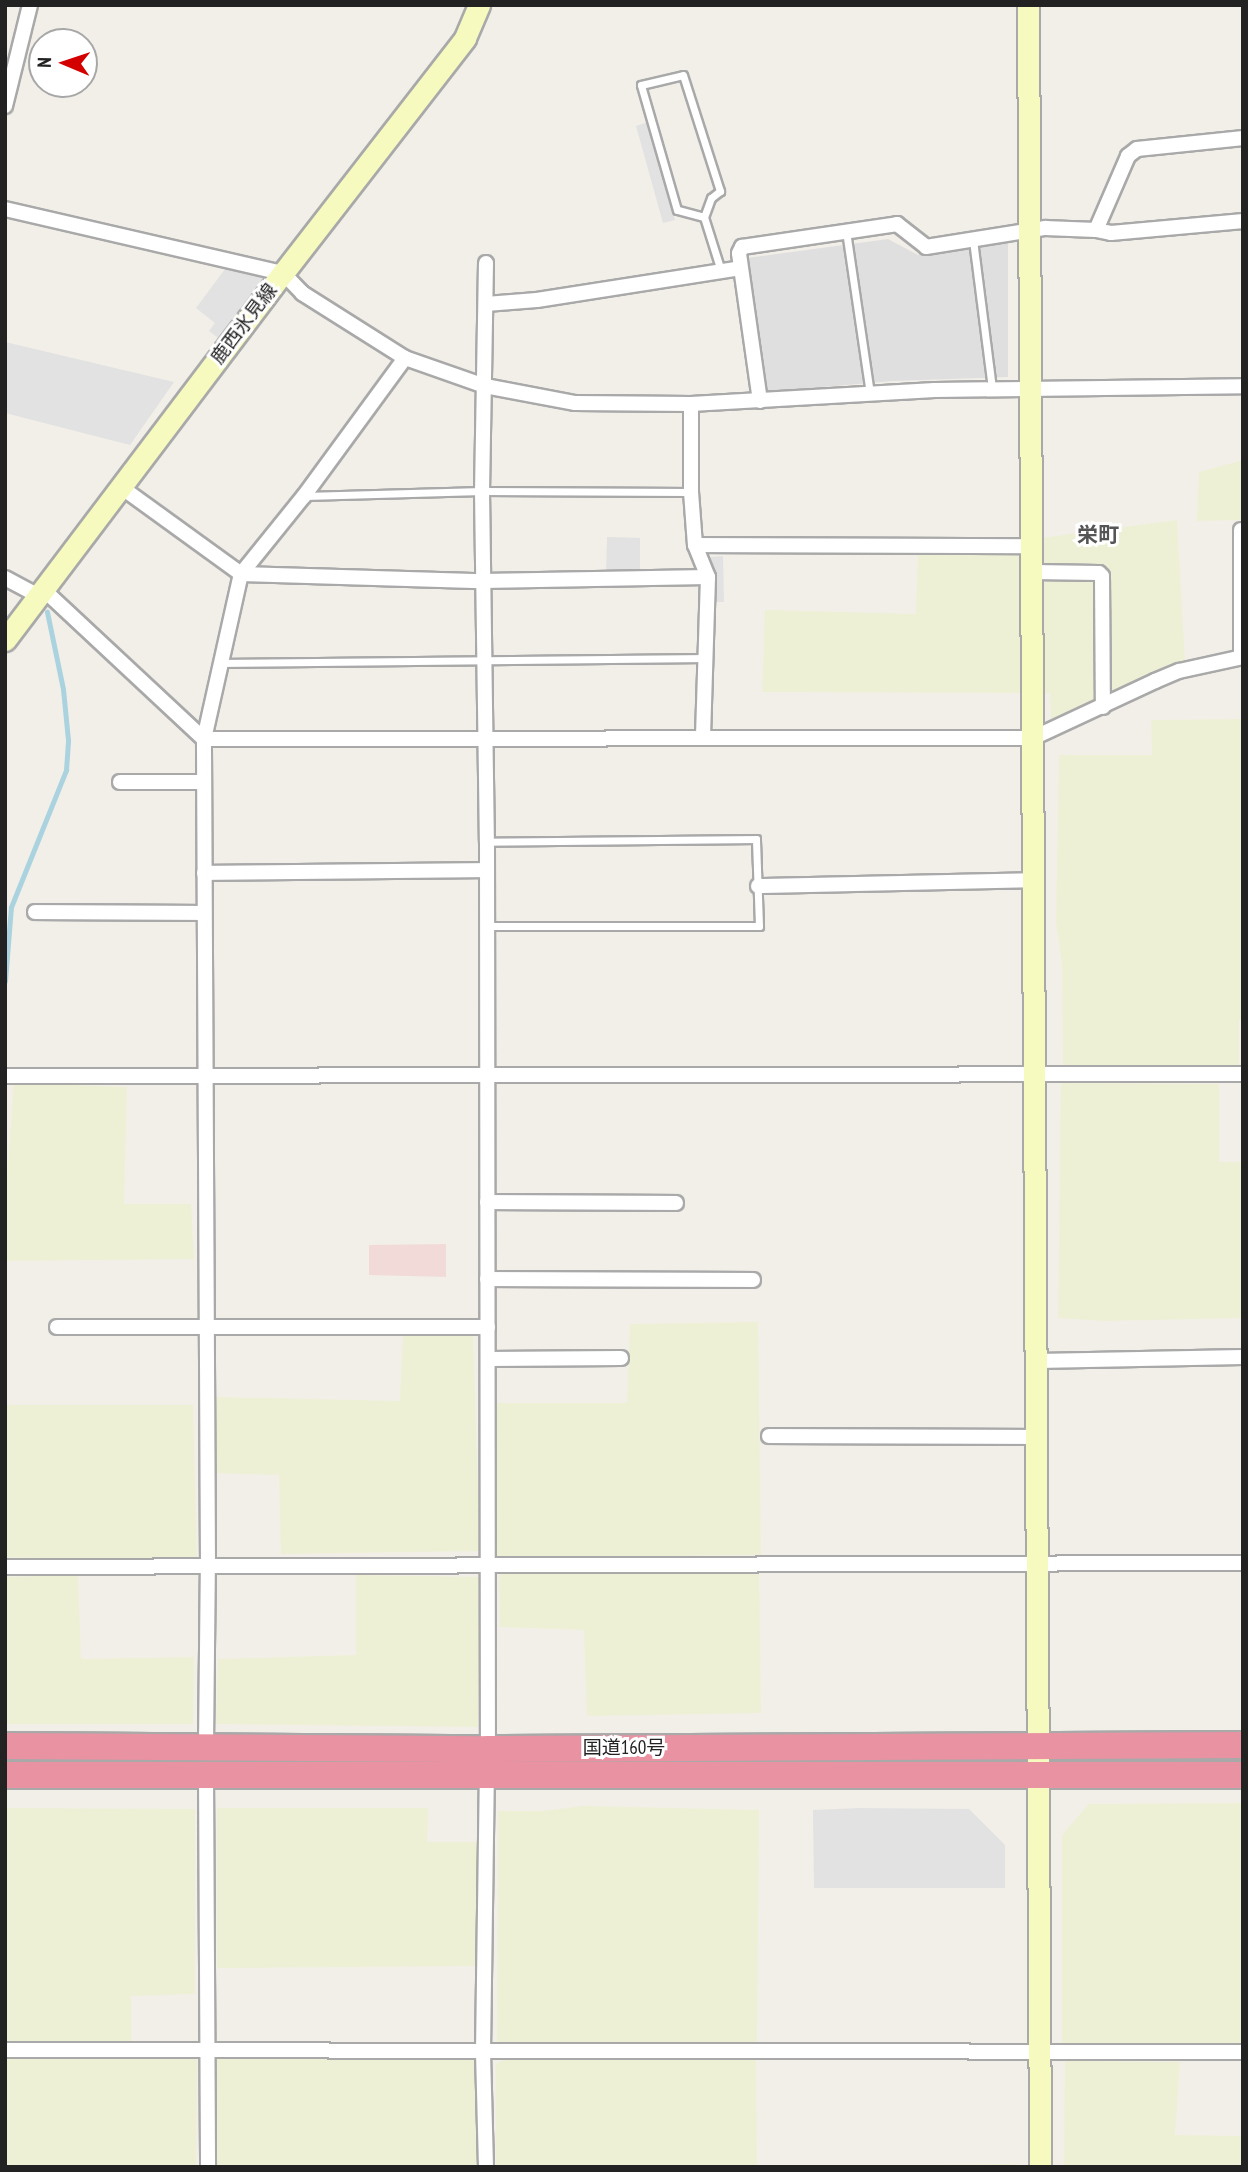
<!DOCTYPE html>
<html>
<head>
<meta charset="utf-8">
<style>
	body { margin:0 }
	#map { position:relative; width:1248px; height:2172px; overflow:hidden; background:#f2efe9; font-family:"PT Sans Narrow","Noto Sans JP",sans-serif }
	div>[style] { position:absolute }
	[style*='--x'] { left:calc(var(--x)*1px); top:calc(var(--y)*1px); width:calc(var(--w)*1px); rotate:calc(var(--a)*1deg) }
	.residential>* { inset:0; background:#e0dfdf }
	.commercial>* { inset:0; background:#f2dad9 }
	.farmland>* { inset:0; background:#eef0d5 }
	.parking>* { inset:0; background:#e2e2e2 }
	.stream>* { height:5px; margin:-2.5px; padding:0 2.5px; transform-origin:2.5px; border-radius:2.5px; background:#aad3df }
	.roads { filter:drop-shadow(2px 0 #a9a9a9) drop-shadow(-2px 0 #a9a9a9) drop-shadow(0 2px #a9a9a9) drop-shadow(0 -2px #a9a9a9) }
	.lane>* { height:7px; margin:-3.5px; padding:0 3.5px; transform-origin:3.5px; border-radius:3.5px; background:#fff }
	.street>* { height:14px; margin:-7px; padding:0 7px; transform-origin:7px; border-radius:7px; background:#fff }
	.secondary>* { height:21px; margin:-10.5px; padding:0 10.5px; transform-origin:10.5px; border-radius:10.5px; background:#f7fabf }
	.highway>* { height:26px; margin:-13px; padding:0 13px; transform-origin:13px; border-radius:13px; background:#e892a2 }
	span { translate:-50% -50%; white-space:nowrap; text-align:center; line-height:1.15; -webkit-text-stroke:6px #fff; paint-order:stroke }
	.street-label { font-size:19px; color:#222 }
	.neighbourhood-label { font-size:21px; color:#555; font-weight:700 }
	.frame { position:absolute; inset:0; border:7px solid #222; pointer-events:none }
	.north { position:absolute; left:28px; top:28px; width:70px; height:70px; box-sizing:border-box; background:#fff; border:2px solid #a7a7a7; border-radius:50%; rotate:272deg; font-size:19px; font-weight:700; line-height:28px; text-align:center; color:#222 }
	.north::after { content:''; display:block; margin:auto; width:24px; height:32px; background:#d40000; clip-path:polygon(50% 0,100% 100%,50% 72%,0 100%) }
</style>
</head>
<body>
<div id="map">
	<div class="residential">
		<div style="clip-path:polygon(888px 239px,918px 255px,1008px 241px,1008px 377px,893px 381px,764px 392px,747px 258px)"></div>
	</div>
	<div class="commercial">
		<div style="clip-path:polygon(446px 1244px,446px 1277px,369px 1275px,369px 1245px)"></div>
	</div>
	<div class="farmland">
		<div style="clip-path:polygon(1243px 460px,1243px 520px,1197px 521px,1199px 472px)"></div>
		<div style="clip-path:polygon(1177px 520px,1185px 663px,1057px 720px,1052px 720px,1051px 717px,1050px 693px,762px 692px,765px 610px,916px 614px,918px 554px)"></div>
		<div style="clip-path:polygon(1243px 719px,1243px 1020px,1239px 1020px,1239px 1068px,1063px 1066px,1062px 964px,1056px 922px,1059px 755px,1152px 755px,1151px 720px)"></div>
		<div style="clip-path:polygon(14px 1083px,127px 1087px,124px 1204px,191px 1204px,194px 1259px,5px 1261px,5px 1206px)"></div>
		<div style="clip-path:polygon(1061px 1083px,1219px 1084px,1219px 1162px,1243px 1162px,1243px 1318px,1104px 1321px,1058px 1318px)"></div>
		<div style="clip-path:polygon(758px 1322px,761px 1555px,495px 1558px,496px 1403px,627px 1403px,630px 1324px)"></div>
		<div style="clip-path:polygon(473px 1334px,480px 1551px,281px 1554px,279px 1475px,213px 1473px,214px 1397px,400px 1401px,403px 1335px)"></div>
		<div style="clip-path:polygon(5px 1405px,193px 1405px,197px 1562px,5px 1557px)"></div>
		<div style="clip-path:polygon(499px 1572px,759px 1572px,761px 1713px,587px 1716px,584px 1630px,500px 1627px)"></div>
		<div style="clip-path:polygon(78px 1575px,81px 1659px,194px 1657px,193px 1724px,5px 1724px,5px 1577px)"></div>
		<div style="clip-path:polygon(356px 1575px,481px 1577px,478px 1727px,216px 1724px,218px 1659px,356px 1655px)"></div>
		<div style="clip-path:polygon(1243px 1803px,1243px 2045px,1062px 2047px,1062px 1835px,1089px 1804px)"></div>
		<div style="clip-path:polygon(584px 1806px,759px 1810px,757px 2044px,497px 2045px,498px 1811px,542px 1811px)"></div>
		<div style="clip-path:polygon(5px 1808px,195px 1809px,195px 1994px,131px 1996px,131px 2044px,5px 2045px)"></div>
		<div style="clip-path:polygon(217px 1808px,428px 1808px,427px 1842px,481px 1842px,480px 1966px,217px 1968px)"></div>
		<div style="clip-path:polygon(263px 2056px,479px 2058px,481px 2167px,216px 2167px,217px 2059px)"></div>
		<div style="clip-path:polygon(756px 2058px,757px 2167px,496px 2167px,496px 2064px,503px 2060px)"></div>
		<div style="clip-path:polygon(5px 2059px,197px 2059px,196px 2167px,5px 2167px)"></div>
		<div style="clip-path:polygon(1065px 2061px,1180px 2062px,1175px 2135px,1243px 2136px,1243px 2167px,1064px 2167px)"></div>
		<div style="clip-path:polygon(1015px 2164px,1015px 2167px,769px 2167px,842px 2166px)"></div>
	</div>
	<div class="parking">
		<div style="clip-path:polygon(648px 122px,675px 220px,663px 223px,636px 126px)"></div>
		<div style="clip-path:polygon(228px 265px,272px 276px,221px 340px,209px 331px,215px 323px,196px 308px)"></div>
		<div style="clip-path:polygon(5px 342px,174px 382px,130px 445px,5px 413px)"></div>
		<div style="clip-path:polygon(607px 537px,640px 538px,640px 573px,606px 573px)"></div>
		<div style="clip-path:polygon(723px 556px,724px 602px,713px 602px,711px 557px)"></div>
		<div style="clip-path:polygon(860px 1808px,969px 1809px,1005px 1845px,1005px 1888px,814px 1888px,813px 1810px)"></div>
	</div>
	<div class="stream">
		<div style="--x:5;--y:981;--w:74;--a:-85.4"></div>
		<div style="--x:11;--y:907;--w:148;--a:-68.1"></div>
		<div style="--x:66;--y:770;--w:30;--a:-86"></div>
		<div style="--x:68;--y:740;--w:51;--a:-95.6"></div>
		<div style="--x:63;--y:689;--w:79;--a:-101.7"></div>
	</div>
	<div class="roads">
		<div class="lane">
			<div style="--x:704;--y:217;--w:28;--a:-165"></div>
			<div style="--x:677;--y:210;--w:130;--a:-106.1"></div>
			<div style="--x:641;--y:85;--w:43;--a:-13.4"></div>
			<div style="--x:683;--y:75;--w:122;--a:72.3"></div>
			<div style="--x:720;--y:191;--w:11;--a:142"></div>
			<div style="--x:711;--y:198;--w:20;--a:110"></div>
			<div style="--x:704;--y:217;--w:57;--a:72.5"></div>
			<div style="--x:846;--y:231;--w:164;--a:81.6"></div>
			<div style="--x:973;--y:240;--w:150;--a:82.7"></div>
			<div style="--x:305;--y:496;--w:177;--a:-1.6"></div>
			<div style="--x:482;--y:491;--w:209;--a:0.3"></div>
			<div style="--x:222;--y:663;--w:483;--a:-0.6"></div>
			<div style="--x:487;--y:926;--w:272;--a:0"></div>
			<div style="--x:759;--y:926;--w:87;--a:-92"></div>
			<div style="--x:756;--y:839;--w:269;--a:179.4"></div>
		</div>
		<div class="street">
			<div style="--x:5;--y:106;--w:104;--a:-76.1"></div>
			<div style="--x:5;--y:209;--w:285;--a:13"></div>
			<div style="--x:283;--y:273;--w:28;--a:46"></div>
			<div style="--x:302;--y:293;--w:122;--a:32.3"></div>
			<div style="--x:405;--y:358;--w:85;--a:19.3"></div>
			<div style="--x:485;--y:386;--w:92;--a:10.7"></div>
			<div style="--x:575;--y:403;--w:116;--a:0.5"></div>
			<div style="--x:691;--y:404;--w:244;--a:-3.3"></div>
			<div style="--x:935;--y:390;--w:308;--a:-0.7"></div>
			<div style="--x:1096;--y:230;--w:15;--a:11"></div>
			<div style="--x:1111;--y:233;--w:133;--a:-5.2"></div>
			<div style="--x:486;--y:263;--w:228;--a:91"></div>
			<div style="--x:482;--y:491;--w:351;--a:89.2"></div>
			<div style="--x:487;--y:842;--w:907;--a:89.94"></div>
			<div style="--x:486;--y:304;--w:51;--a:-4.5"></div>
			<div style="--x:537;--y:300;--w:206;--a:-8.9"></div>
			<div style="--x:760;--y:401;--w:149;--a:-98.1"></div>
			<div style="--x:739;--y:253;--w:7;--a:-63"></div>
			<div style="--x:742;--y:247;--w:157;--a:-8.4"></div>
			<div style="--x:897;--y:224;--w:37;--a:38"></div>
			<div style="--x:926;--y:247;--w:121;--a:-9.1"></div>
			<div style="--x:1045;--y:228;--w:51;--a:2.2"></div>
			<div style="--x:1096;--y:230;--w:81;--a:-66.6"></div>
			<div style="--x:1128;--y:156;--w:11;--a:-38"></div>
			<div style="--x:1137;--y:149;--w:107;--a:-5.9"></div>
			<div style="--x:691;--y:404;--w:88;--a:90"></div>
			<div style="--x:691;--y:492;--w:53;--a:85.7"></div>
			<div style="--x:695;--y:545;--w:35;--a:68"></div>
			<div style="--x:708;--y:577;--w:160;--a:91.8"></div>
			<div style="--x:121;--y:487;--w:148;--a:35.9"></div>
			<div style="--x:241;--y:574;--w:241;--a:1.7"></div>
			<div style="--x:482;--y:581;--w:226;--a:-1"></div>
			<div style="--x:695;--y:545;--w:337;--a:0.2"></div>
			<div style="--x:1033;--y:572;--w:66;--a:0.9"></div>
			<div style="--x:1099;--y:573;--w:4;--a:45"></div>
			<div style="--x:1102;--y:576;--w:131;--a:89.6"></div>
			<div style="--x:5;--y:578;--w:38;--a:28"></div>
			<div style="--x:44;--y:590;--w:219;--a:43"></div>
			<div style="--x:204;--y:739;--w:829;--a:-0.07"></div>
			<div style="--x:1033;--y:738;--w:135;--a:-25"></div>
			<div style="--x:1155;--y:681;--w:26;--a:-23"></div>
			<div style="--x:1179;--y:671;--w:66;--a:-12.3"></div>
			<div style="--x:1241;--y:657;--w:127;--a:-90"></div>
			<div style="--x:120;--y:782;--w:84;--a:0"></div>
			<div style="--x:204;--y:873;--w:283;--a:-0.6"></div>
			<div style="--x:758;--y:886;--w:277;--a:-1.2"></div>
			<div style="--x:35;--y:912;--w:169;--a:0.3"></div>
			<div style="--x:5;--y:1076;--w:1238;--a:-0.09"></div>
			<div style="--x:487;--y:1202;--w:189;--a:0.3"></div>
			<div style="--x:487;--y:1279;--w:266;--a:0.2"></div>
			<div style="--x:57;--y:1327;--w:431;--a:0"></div>
			<div style="--x:488;--y:1359;--w:133;--a:-0.4"></div>
			<div style="--x:1037;--y:1361;--w:206;--a:-1.1"></div>
			<div style="--x:769;--y:1436;--w:269;--a:0.2"></div>
			<div style="--x:5;--y:1567;--w:1238;--a:-0.19"></div>
			<div style="--x:206;--y:1745;--w:178;--a:-89.4"></div>
			<div style="--x:208;--y:1567;--w:828;--a:-90.28"></div>
			<div style="--x:204;--y:739;--w:169;--a:-77.4"></div>
			<div style="--x:241;--y:574;--w:100;--a:-51.1"></div>
			<div style="--x:304;--y:496;--w:171;--a:-53.8"></div>
			<div style="--x:206;--y:1775;--w:392;--a:89.7"></div>
			<div style="--x:5;--y:2050;--w:1238;--a:0.09"></div>
			<div style="--x:486;--y:2167;--w:115;--a:-91.5"></div>
			<div style="--x:483;--y:2052;--w:278;--a:-89.2"></div>
		</div>
		<div class="secondary">
			<div style="--x:1028;--y:5;--w:2162;--a:89.68"></div>
			<div style="--x:5;--y:640;--w:460;--a:-52.9"></div>
			<div style="--x:283;--y:273;--w:297;--a:-52.2"></div>
			<div style="--x:465;--y:38;--w:36;--a:-67"></div>
		</div>
		<div class="highway">
			<div style="--x:5;--y:1746;--w:483;--a:0.4"></div>
			<div style="--x:488;--y:1749;--w:755;--a:-0.3"></div>
			<div style="--x:5;--y:1775;--w:1238;--a:0"></div>
		</div>
	</div>
	<div class="street-label">
		<span style="left:244px;top:324px;rotate:-53deg">鹿西氷見線</span>
		<span style="left:624px;top:1748px">国道160号</span>
	</div>
	<div class="neighbourhood-label">
		<span style="left:1098px;top:535px">栄町</span>
	</div>
	<div class="frame"></div>
	<div class="north">N</div>
</div>
</body>
</html>
